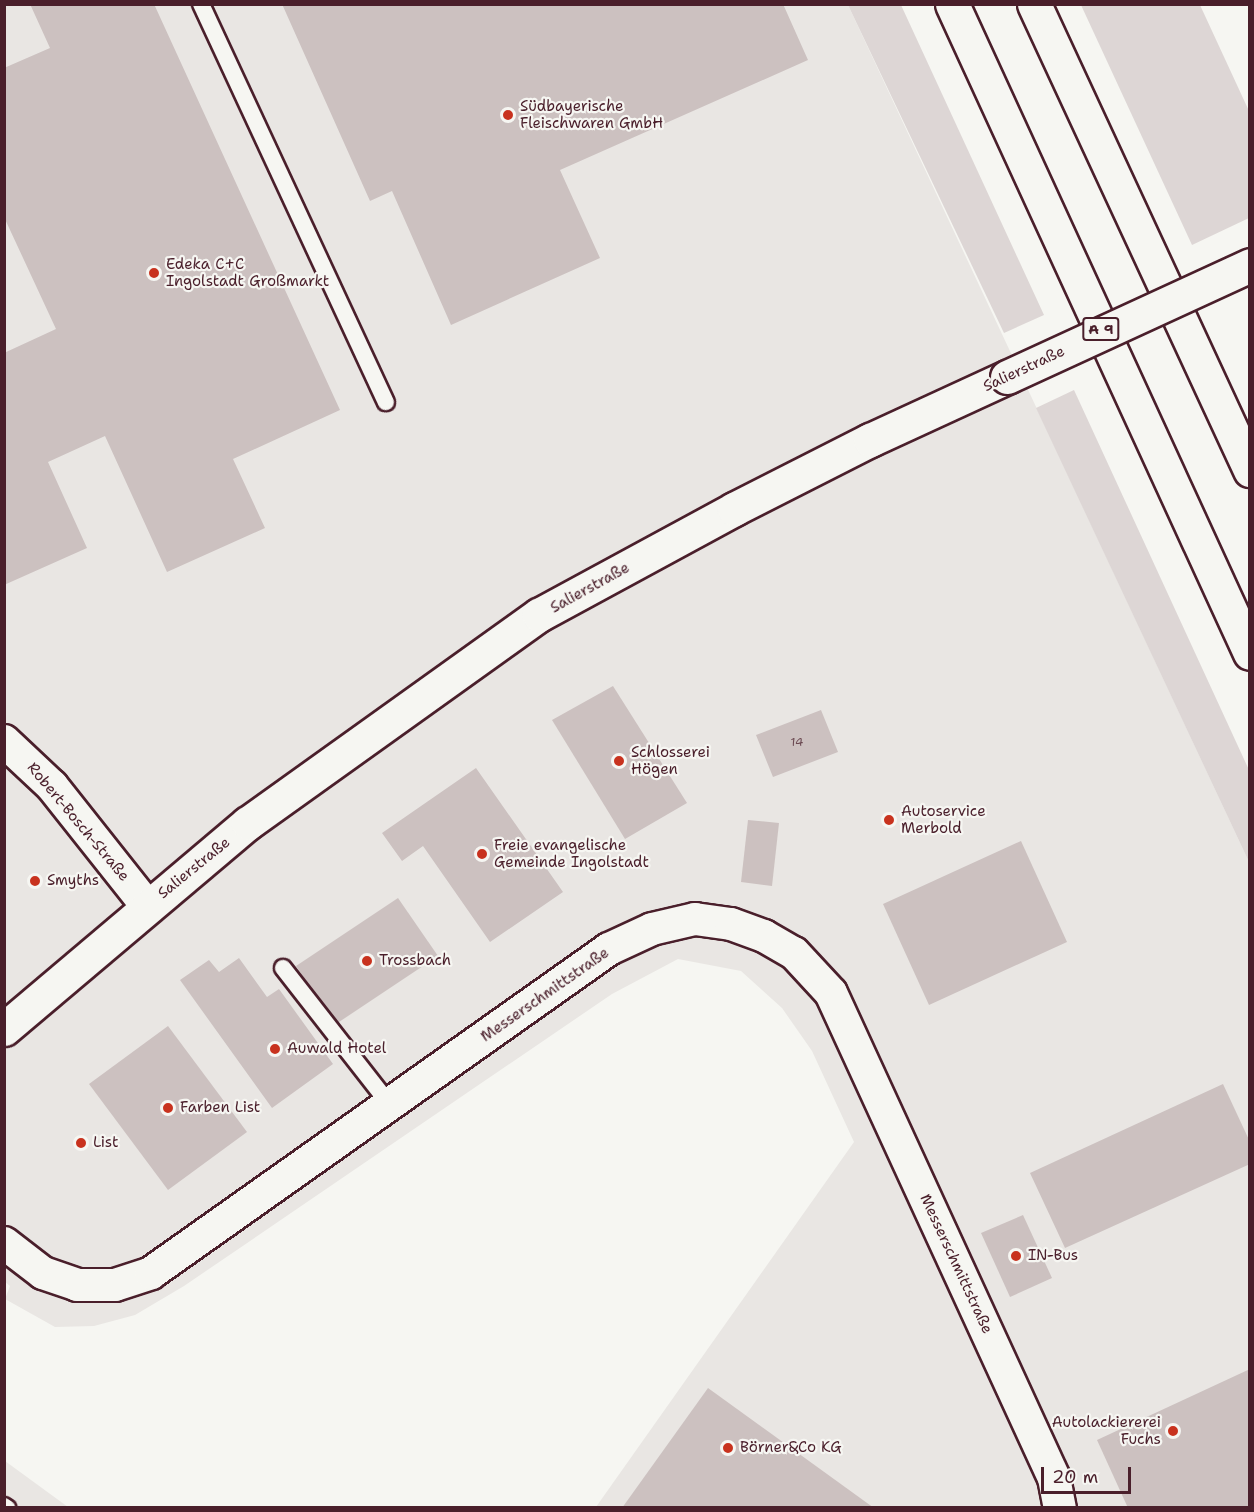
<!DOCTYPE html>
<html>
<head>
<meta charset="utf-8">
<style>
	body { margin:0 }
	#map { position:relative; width:1254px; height:1512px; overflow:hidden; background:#f6f6f2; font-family:"Shantell Sans",sans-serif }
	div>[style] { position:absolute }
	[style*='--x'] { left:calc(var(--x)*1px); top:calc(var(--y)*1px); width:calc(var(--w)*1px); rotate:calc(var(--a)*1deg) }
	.built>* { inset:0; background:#e9e6e3 }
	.green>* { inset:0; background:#ddd6d5 }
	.building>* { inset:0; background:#ccc1c0 }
	.roads { filter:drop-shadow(2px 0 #4a1f2b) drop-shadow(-2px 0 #4a1f2b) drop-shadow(0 2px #4a1f2b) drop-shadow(0 -2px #4a1f2b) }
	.lane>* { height:16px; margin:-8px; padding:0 8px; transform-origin:8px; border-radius:8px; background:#f6f6f2 }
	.street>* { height:32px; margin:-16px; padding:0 16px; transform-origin:16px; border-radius:16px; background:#f6f6f2 }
	.secondary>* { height:33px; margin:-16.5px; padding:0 16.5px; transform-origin:16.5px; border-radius:16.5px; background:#f6f6f2 }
	.highway>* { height:33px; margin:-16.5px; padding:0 16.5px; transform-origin:16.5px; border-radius:16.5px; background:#f6f6f2 }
	.bridges { filter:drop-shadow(2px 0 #4a1f2b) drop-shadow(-2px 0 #4a1f2b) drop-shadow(0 2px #4a1f2b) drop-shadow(0 -2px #4a1f2b) }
	.secondary-bridge>* { height:33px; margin:-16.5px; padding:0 16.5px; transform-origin:16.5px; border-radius:16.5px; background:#f6f6f2 }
	.dots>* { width:16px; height:16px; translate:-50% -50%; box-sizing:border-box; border:3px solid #f6f6f2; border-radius:50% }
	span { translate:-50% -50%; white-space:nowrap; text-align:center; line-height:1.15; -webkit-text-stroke:4.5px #f6f6f2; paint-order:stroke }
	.number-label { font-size:12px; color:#6a4850 }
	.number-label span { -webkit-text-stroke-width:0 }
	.shield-label span { padding:2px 4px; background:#f6f6f2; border:2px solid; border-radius:4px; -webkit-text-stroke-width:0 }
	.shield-label { font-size:14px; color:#4a1f2b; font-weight:700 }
	.poi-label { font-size:15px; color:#4a1f2b }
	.left { translate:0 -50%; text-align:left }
	.right { translate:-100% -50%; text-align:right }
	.street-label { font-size:15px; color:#4a1f2b }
	.frame { position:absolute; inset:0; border:6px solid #4a1f2b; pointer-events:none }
	.scale { position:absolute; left:1041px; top:1467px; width:90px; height:27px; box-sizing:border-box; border:3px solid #4a1f2b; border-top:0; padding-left:8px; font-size:18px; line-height:21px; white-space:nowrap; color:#4a1f2b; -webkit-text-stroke:4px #f6f6f2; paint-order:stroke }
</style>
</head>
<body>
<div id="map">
	<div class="built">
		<div style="clip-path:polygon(4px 5px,848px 5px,1249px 862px,1249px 1507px,596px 1507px,854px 1142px,812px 1051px,782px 1008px,741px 971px,678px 959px,612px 994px,184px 1286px,135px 1315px,94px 1326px,55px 1327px,5px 1299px,10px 1286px,4px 1281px)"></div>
		<div style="clip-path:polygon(5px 1461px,68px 1507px,5px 1507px)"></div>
	</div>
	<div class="green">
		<div style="clip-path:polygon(848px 5px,901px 5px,1044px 315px,1004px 333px)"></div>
		<div style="clip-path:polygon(1081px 5px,1200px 5px,1249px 111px,1249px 218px,1192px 245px)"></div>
		<div style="clip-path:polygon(1074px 390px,1249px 770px,1249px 862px,1036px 408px)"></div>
	</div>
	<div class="building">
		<div style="clip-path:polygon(30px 4px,154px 4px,340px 410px,233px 459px,265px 528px,167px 572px,105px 436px,48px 462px,87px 548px,4px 585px,4px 353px,56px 329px,4px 217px,4px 68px,50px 48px)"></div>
		<div style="clip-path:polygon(282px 4px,783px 4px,808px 60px,560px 170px,600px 258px,451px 325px,392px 191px,370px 201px)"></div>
		<div style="clip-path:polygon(613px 686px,687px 803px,625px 839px,552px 720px)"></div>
		<div style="clip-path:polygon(821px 710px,838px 752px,773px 777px,756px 735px)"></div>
		<div style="clip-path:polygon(476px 768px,563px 892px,490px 942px,423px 846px,402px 861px,382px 833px)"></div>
		<div style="clip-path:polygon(748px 820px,779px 823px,772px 886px,741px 882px)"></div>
		<div style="clip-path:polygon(1021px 841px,1067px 942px,929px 1005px,883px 904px)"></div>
		<div style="clip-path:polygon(398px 898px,438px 956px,336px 1024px,296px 966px)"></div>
		<div style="clip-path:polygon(239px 958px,267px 997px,279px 989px,333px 1064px,272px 1108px,180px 980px,209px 960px,219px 972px)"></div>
		<div style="clip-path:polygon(168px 1026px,247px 1132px,168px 1190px,89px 1084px)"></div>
		<div style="clip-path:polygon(1223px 1084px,1250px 1142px,1250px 1164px,1065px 1248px,1030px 1173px)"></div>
		<div style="clip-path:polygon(1023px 1215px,1052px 1278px,1010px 1297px,981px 1233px)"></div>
		<div style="clip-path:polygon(1250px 1369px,1250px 1508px,1128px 1508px,1097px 1440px)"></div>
		<div style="clip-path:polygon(708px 1388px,874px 1508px,622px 1508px)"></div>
	</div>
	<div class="roads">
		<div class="lane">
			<div style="--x:201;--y:4;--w:439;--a:65.1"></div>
			<div style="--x:283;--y:968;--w:174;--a:52"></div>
			<div style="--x:4;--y:1506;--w:4;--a:34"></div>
		</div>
		<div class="street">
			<div style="--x:4;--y:741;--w:66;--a:43.2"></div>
			<div style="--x:52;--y:786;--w:153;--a:51.6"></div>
			<div style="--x:4;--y:1243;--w:49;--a:37.6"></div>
			<div style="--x:43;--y:1273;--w:36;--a:19"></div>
			<div style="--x:77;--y:1285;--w:38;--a:0"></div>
			<div style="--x:115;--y:1285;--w:38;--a:-18"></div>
			<div style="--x:151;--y:1273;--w:561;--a:-35.28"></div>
			<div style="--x:609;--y:949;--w:47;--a:-24.9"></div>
			<div style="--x:652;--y:929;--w:44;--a:-13.1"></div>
			<div style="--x:695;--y:919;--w:36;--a:8"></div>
			<div style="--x:731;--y:924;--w:35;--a:20"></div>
			<div style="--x:764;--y:936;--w:34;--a:30"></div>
			<div style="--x:794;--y:953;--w:54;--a:47.2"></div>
			<div style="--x:831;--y:993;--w:534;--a:65.31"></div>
			<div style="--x:1054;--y:1478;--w:31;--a:79"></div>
		</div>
		<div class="secondary">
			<div style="--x:4;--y:1029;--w:319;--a:-40.2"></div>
			<div style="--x:248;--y:823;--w:358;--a:-35.6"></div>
			<div style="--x:539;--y:615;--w:222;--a:-28.5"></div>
			<div style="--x:734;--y:509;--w:153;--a:-26.9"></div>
			<div style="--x:870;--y:440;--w:151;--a:-24.7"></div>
		</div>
		<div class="highway">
			<div style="--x:952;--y:4;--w:714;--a:65.34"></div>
			<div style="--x:1034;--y:4;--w:514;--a:65.13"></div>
		</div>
	</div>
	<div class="bridges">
		<div class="secondary-bridge">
			<div style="--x:1007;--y:377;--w:268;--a:-24.7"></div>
		</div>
	</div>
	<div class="dots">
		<div style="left:508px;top:115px;background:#c8321e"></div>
		<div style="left:154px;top:273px;background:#c8321e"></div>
		<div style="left:619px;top:761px;background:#c8321e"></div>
		<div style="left:889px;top:820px;background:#c8321e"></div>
		<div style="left:482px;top:854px;background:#c8321e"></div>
		<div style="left:35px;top:881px;background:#c8321e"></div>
		<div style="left:367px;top:961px;background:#c8321e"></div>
		<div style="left:275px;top:1049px;background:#c8321e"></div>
		<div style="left:168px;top:1108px;background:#c8321e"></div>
		<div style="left:81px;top:1143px;background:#c8321e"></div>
		<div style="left:1016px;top:1256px;background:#c8321e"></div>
		<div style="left:1173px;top:1431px;background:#c8321e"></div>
		<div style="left:728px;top:1448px;background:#c8321e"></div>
	</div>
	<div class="number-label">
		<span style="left:797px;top:743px">14</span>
	</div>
	<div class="shield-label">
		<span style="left:1101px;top:329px">A 9</span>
	</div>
	<div class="poi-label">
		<span class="left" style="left:520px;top:115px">Südbayerische<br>Fleischwaren GmbH</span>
		<span class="left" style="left:166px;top:273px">Edeka C+C<br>Ingolstadt Großmarkt</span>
		<span class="left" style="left:631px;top:761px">Schlosserei<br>Högen</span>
		<span class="left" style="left:901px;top:820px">Autoservice<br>Merbold</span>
		<span class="left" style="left:494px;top:854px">Freie evangelische<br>Gemeinde Ingolstadt</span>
		<span class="left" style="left:47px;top:881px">Smyths</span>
		<span class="left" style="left:379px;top:961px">Trossbach</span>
		<span class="left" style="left:287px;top:1049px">Auwald Hotel</span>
		<span class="left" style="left:180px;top:1108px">Farben List</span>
		<span class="left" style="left:93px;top:1143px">List</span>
		<span class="left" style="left:1028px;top:1256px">IN-Bus</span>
		<span class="right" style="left:1161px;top:1431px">Autolackiererei<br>Fuchs</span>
		<span class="left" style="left:740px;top:1448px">Börner&amp;Co KG</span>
	</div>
	<div class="street-label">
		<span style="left:1024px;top:369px;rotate:-25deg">Salierstraße</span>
		<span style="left:590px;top:588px;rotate:-29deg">Salierstraße</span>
		<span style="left:78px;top:822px;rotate:50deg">Robert-Bosch-Straße</span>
		<span style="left:194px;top:868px;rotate:-39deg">Salierstraße</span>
		<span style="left:545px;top:995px;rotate:-35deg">Messerschmittstraße</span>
		<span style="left:956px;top:1264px;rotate:65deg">Messerschmittstraße</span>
	</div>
	<div class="frame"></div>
	<div class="scale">20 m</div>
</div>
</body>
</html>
